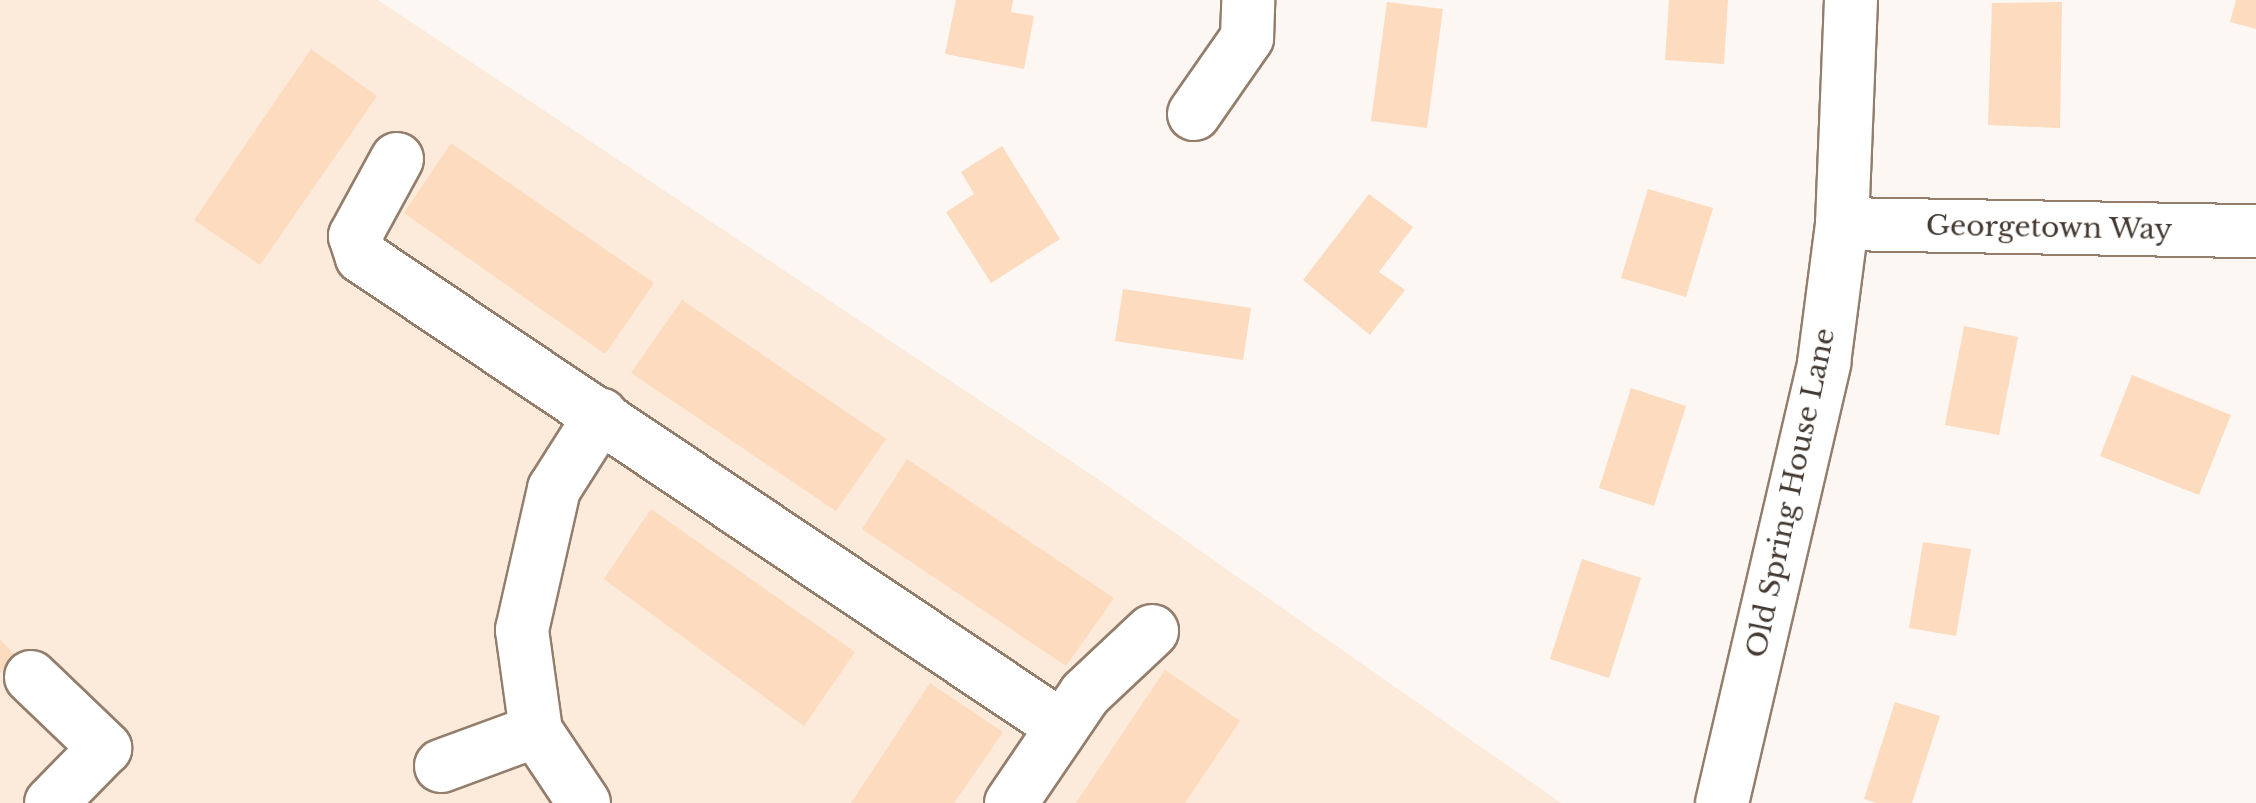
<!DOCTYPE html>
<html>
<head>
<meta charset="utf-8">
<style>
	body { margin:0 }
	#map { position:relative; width:2256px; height:803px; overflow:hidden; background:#fcf7f3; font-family:"Libre Baskerville",serif }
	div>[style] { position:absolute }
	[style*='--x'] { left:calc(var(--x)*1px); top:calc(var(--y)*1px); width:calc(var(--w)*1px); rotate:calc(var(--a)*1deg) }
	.built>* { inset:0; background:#fceadb }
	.building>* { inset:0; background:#fcdbbf }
	.roads { filter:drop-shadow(2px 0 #937e6c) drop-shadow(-2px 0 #937e6c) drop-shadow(0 2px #937e6c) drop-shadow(0 -2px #937e6c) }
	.minor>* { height:52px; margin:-26px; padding:0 26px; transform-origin:26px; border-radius:26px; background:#fff }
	span { translate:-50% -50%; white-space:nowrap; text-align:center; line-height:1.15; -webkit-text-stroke:8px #fff; paint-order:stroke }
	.street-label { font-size:28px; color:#433931 }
</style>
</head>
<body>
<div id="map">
	<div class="built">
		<div style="clip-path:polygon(0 0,378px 0,1102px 482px,1561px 803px,0 803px)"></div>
	</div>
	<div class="building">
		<div style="clip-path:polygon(956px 0,1013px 0,1011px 12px,1034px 16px,1024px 69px,945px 54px)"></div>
		<div style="clip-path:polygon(1669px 0,1728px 0,1724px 64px,1665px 60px)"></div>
		<div style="clip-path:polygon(2236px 0,2256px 0,2256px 29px,2230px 22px)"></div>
		<div style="clip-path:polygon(1387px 2px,1443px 9px,1427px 128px,1371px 121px)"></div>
		<div style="clip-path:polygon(2062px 2px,2060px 128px,1988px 125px,1992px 3px)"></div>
		<div style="clip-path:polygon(311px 49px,377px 96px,260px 265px,194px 220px)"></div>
		<div style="clip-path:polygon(451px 143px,654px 283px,605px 354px,404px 213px)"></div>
		<div style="clip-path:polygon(1002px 146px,1060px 239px,991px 283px,946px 212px,974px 194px,961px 172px)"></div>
		<div style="clip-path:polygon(1648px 189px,1713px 208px,1686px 297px,1621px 278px)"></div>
		<div style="clip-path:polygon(1369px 194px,1413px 227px,1379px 272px,1405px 290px,1370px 335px,1303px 280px)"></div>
		<div style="clip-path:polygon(1123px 289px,1251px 308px,1243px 360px,1115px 341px)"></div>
		<div style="clip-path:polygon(682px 300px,886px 439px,836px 511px,631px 373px)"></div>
		<div style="clip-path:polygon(1964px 326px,2018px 337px,1999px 435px,1945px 425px)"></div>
		<div style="clip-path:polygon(2132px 375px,2231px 415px,2199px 495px,2100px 456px)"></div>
		<div style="clip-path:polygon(1631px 388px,1686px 406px,1654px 506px,1599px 488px)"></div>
		<div style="clip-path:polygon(907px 459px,1114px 598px,1066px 666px,862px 529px)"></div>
		<div style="clip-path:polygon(651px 509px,855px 652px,804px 726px,604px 579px)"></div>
		<div style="clip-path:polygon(1923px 542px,1971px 549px,1956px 636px,1909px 628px)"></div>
		<div style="clip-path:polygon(1582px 559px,1641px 578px,1609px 678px,1550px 659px)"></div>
		<div style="clip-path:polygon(0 639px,17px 658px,0 673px)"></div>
		<div style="clip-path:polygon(1165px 670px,1240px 721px,1185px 803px,1076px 803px)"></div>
		<div style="clip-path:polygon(930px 683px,1003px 732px,954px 803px,851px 803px)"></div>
		<div style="clip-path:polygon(1895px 702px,1940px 716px,1912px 803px,1876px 803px,1864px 799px)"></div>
	</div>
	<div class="roads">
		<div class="minor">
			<div style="--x:1194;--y:114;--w:93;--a:-55.1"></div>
			<div style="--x:1247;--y:38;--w:38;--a:-88"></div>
			<div style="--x:397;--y:159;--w:88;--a:118.6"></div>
			<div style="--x:355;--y:236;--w:22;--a:72"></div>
			<div style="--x:362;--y:257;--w:842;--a:33.86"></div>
			<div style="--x:1842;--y:224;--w:414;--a:1"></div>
			<div style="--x:31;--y:677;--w:103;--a:43.8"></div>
			<div style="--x:105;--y:748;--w:77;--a:134.5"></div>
			<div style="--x:441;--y:766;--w:101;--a:-20.2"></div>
			<div style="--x:584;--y:803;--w:87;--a:-123.7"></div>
			<div style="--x:536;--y:731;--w:102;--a:-97.9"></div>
			<div style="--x:522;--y:630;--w:145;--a:-77.2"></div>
			<div style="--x:554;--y:489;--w:88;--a:-57.6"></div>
			<div style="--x:1011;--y:803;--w:132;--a:-55.8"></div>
			<div style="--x:1085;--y:694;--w:92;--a:-43.2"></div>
			<div style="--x:1722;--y:803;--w:452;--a:-76.9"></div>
			<div style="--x:1824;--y:363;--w:140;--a:-82.6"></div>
			<div style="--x:1842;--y:224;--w:224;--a:-87.7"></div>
		</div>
	</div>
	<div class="street-label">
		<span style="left:2049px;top:228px;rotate:1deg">Georgetown Way</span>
		<span style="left:1791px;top:493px;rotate:-78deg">Old Spring House Lane</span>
	</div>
</div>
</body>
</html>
